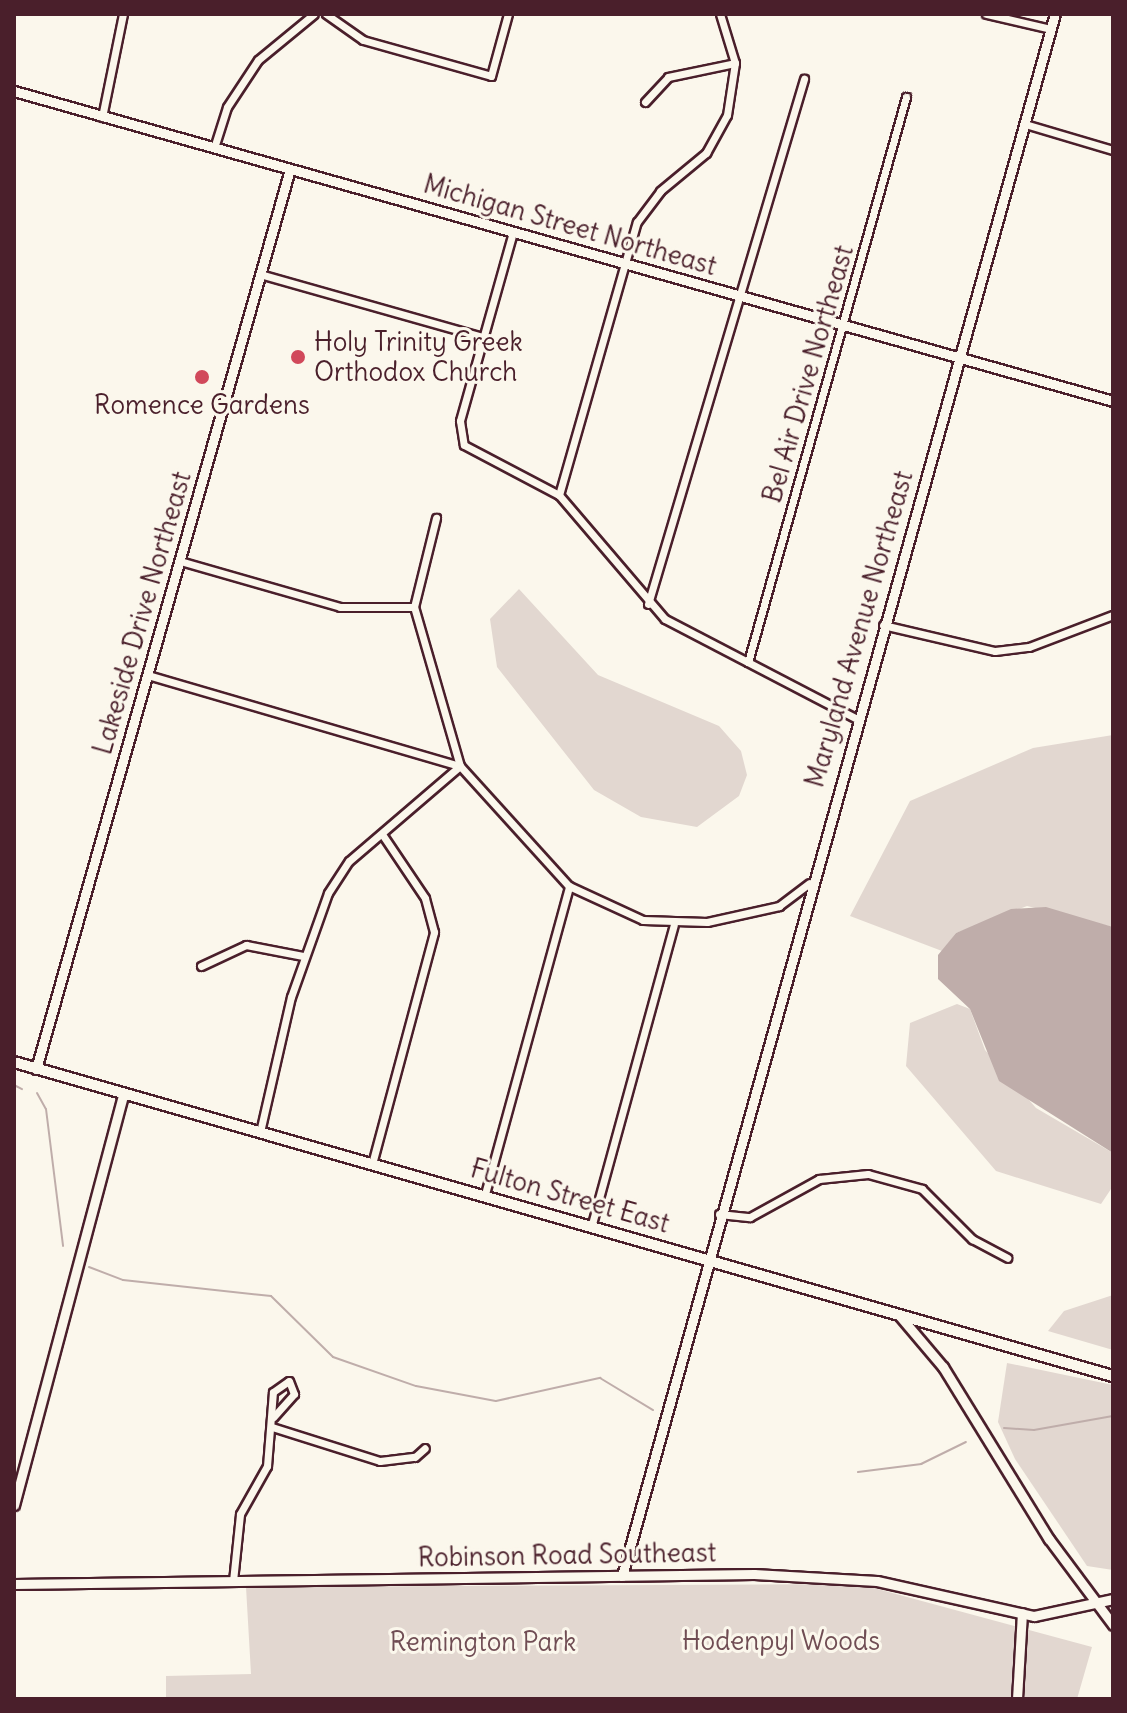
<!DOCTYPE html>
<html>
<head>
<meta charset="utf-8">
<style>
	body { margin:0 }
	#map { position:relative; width:1127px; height:1713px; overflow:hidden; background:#fbf7ec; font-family:Delius,sans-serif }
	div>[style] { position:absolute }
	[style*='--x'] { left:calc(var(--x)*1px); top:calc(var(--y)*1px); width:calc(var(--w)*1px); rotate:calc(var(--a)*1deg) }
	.green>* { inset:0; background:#e2d7d0 }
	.water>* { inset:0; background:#bfadaa }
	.stream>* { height:2px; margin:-1px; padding:0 1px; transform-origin:1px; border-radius:1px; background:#bfadaa }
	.roads { filter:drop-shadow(2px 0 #4a1f2b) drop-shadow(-2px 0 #4a1f2b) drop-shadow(0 2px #4a1f2b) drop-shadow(0 -2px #4a1f2b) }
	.street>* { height:7px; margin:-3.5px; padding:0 3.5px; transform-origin:3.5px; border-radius:3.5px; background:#fbf7ec }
	.secondary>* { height:9px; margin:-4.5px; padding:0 4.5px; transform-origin:4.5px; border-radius:4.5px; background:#fbf7ec }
	.primary>* { height:10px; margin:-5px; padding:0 5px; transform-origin:5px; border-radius:5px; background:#fbf7ec }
	.dots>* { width:22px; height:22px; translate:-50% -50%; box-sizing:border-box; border:4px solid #fbf7ec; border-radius:50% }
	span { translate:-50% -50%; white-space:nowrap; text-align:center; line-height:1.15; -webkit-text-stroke:6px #fbf7ec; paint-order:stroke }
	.street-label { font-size:26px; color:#4a1f2b }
	.poi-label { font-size:26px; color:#4a1f2b }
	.left { translate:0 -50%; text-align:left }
	.park-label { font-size:26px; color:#704d54 }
	.frame { position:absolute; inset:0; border:16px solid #4a1f2b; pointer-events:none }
</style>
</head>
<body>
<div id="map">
	<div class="green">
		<div style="clip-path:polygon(519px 589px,598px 675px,719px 726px,741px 751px,747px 775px,739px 796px,697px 827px,641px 817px,594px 790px,497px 667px,490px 619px)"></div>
		<div style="clip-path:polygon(1113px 735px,1113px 927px,1027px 906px,956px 933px,942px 951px,850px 916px,910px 801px,1033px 748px)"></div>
		<div style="clip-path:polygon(957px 1004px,970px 1009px,985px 1050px,1036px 1108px,1113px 1153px,1113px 1186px,1101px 1204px,996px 1171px,906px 1066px,910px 1023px)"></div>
		<div style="clip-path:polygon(1113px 1295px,1113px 1350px,1048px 1331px,1064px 1311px)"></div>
		<div style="clip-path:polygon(1007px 1363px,1113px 1385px,1113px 1570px,1087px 1566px,1015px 1459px,998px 1422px)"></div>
		<div style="clip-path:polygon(859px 1584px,1092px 1647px,1077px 1699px,166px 1699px,166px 1676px,251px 1674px,246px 1587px)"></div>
	</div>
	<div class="water">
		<div style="clip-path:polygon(1046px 907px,1113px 927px,1113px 1153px,999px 1081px,970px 1009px,938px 979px,938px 955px,956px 933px,1011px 909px)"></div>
	</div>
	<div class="stream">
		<div style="--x:14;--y:1085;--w:9;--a:27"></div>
		<div style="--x:37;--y:1093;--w:18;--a:61"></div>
		<div style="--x:46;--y:1109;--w:138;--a:82.9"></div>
		<div style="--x:89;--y:1267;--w:36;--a:21"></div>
		<div style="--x:123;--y:1280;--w:149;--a:6.2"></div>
		<div style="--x:271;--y:1296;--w:87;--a:44.5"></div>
		<div style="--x:333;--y:1357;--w:88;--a:19.3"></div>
		<div style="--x:416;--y:1386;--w:81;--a:10.6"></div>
		<div style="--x:496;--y:1401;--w:107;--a:-12.5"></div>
		<div style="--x:600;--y:1378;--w:62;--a:31.1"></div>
		<div style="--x:1004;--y:1428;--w:30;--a:4"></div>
		<div style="--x:1034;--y:1430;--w:80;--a:-10"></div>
		<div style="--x:858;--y:1472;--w:64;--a:-7.2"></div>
		<div style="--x:921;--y:1464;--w:50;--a:-26.1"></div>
	</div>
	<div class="roads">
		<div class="street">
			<div style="--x:326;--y:14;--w:45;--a:35.1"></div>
			<div style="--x:363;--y:40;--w:133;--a:15.7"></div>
			<div style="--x:491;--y:76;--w:64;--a:-74.7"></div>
			<div style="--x:986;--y:14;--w:67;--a:13"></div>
			<div style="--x:645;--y:102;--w:34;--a:-47"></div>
			<div style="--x:668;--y:77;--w:68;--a:-11.8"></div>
			<div style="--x:102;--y:117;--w:105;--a:-78.5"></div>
			<div style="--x:1025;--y:124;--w:92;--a:16.5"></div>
			<div style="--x:214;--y:148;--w:43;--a:-72.4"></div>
			<div style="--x:227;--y:107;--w:56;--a:-56.6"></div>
			<div style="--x:258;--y:60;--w:72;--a:-39.4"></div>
			<div style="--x:513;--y:232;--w:196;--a:105.7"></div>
			<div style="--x:460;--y:421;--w:24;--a:81"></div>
			<div style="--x:464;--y:445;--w:107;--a:27.8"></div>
			<div style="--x:559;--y:495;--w:163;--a:49.5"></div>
			<div style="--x:665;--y:619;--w:216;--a:27.5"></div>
			<div style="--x:260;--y:274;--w:231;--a:15.8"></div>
			<div style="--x:559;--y:495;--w:284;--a:-74.1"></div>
			<div style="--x:637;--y:222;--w:39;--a:-53"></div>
			<div style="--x:660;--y:191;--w:60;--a:-39.6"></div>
			<div style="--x:706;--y:153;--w:43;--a:-61.1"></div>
			<div style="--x:727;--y:115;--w:53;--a:-81.3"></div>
			<div style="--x:735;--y:63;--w:51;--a:-107"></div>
			<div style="--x:180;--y:561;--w:166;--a:16"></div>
			<div style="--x:340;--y:607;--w:74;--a:0"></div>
			<div style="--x:648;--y:604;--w:548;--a:-73.45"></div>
			<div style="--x:883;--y:625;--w:115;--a:13.1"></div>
			<div style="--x:995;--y:651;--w:34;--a:-7"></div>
			<div style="--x:1029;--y:647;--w:90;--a:-20.9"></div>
			<div style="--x:748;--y:662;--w:587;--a:-74.38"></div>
			<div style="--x:148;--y:675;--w:325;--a:16.3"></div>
			<div style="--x:460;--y:766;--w:162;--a:47.8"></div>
			<div style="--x:569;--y:886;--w:81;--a:24.7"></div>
			<div style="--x:643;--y:920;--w:64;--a:1.8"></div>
			<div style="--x:707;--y:922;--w:74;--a:-12.5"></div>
			<div style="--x:779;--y:906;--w:38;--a:-37"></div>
			<div style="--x:201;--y:966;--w:50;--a:-25"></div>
			<div style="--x:246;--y:945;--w:58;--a:10.9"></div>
			<div style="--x:260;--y:1132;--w:139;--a:-77.1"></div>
			<div style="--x:291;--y:997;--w:110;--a:-70.4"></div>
			<div style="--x:328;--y:893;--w:38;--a:-57"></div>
			<div style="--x:349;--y:861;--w:146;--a:-40.6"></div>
			<div style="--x:460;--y:766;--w:166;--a:-106.1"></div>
			<div style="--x:414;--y:607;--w:92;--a:-76.1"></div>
			<div style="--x:372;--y:1164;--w:240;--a:-75"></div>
			<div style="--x:434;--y:932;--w:35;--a:-105"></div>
			<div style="--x:425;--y:898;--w:77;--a:-123.9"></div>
			<div style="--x:485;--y:1194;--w:319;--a:-74.7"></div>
			<div style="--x:719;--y:1214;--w:31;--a:6"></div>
			<div style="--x:750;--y:1217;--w:79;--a:-28.8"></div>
			<div style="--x:819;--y:1179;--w:49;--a:-5.8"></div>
			<div style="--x:868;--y:1174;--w:56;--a:15.5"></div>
			<div style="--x:922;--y:1189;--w:71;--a:45"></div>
			<div style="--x:972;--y:1239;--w:40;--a:28"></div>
			<div style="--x:592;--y:1224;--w:310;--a:-74.7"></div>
			<div style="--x:272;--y:1427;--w:113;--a:17.5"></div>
			<div style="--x:380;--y:1461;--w:35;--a:-7"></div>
			<div style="--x:415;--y:1457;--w:13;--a:-42"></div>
			<div style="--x:233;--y:1581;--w:67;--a:-84"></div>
			<div style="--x:240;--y:1514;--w:55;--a:-60.6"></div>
			<div style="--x:267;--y:1466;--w:74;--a:-85.4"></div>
			<div style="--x:273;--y:1392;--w:19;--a:-35"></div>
			<div style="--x:289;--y:1381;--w:14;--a:69"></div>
			<div style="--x:294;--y:1394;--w:31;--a:132"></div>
		</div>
		<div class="secondary">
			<div style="--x:14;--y:91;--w:1142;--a:15.75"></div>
			<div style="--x:36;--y:1069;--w:935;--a:-74.24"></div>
			<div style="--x:899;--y:1315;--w:68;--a:49.8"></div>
			<div style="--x:943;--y:1367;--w:202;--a:58.4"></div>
			<div style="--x:1049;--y:1539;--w:107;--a:53.3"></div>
			<div style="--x:14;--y:1505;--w:426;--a:-75.1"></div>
			<div style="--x:622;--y:1576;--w:1621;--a:-74.51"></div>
			<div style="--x:14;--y:1584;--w:740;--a:-0.77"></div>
			<div style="--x:754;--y:1574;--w:123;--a:3.3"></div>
			<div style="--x:877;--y:1581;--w:161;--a:12.6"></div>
			<div style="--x:1034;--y:1616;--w:81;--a:-12.1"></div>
			<div style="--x:1017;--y:1699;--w:86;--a:-86.7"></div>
		</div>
		<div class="primary">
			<div style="--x:14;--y:1062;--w:1143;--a:15.95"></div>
		</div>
	</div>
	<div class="dots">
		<div style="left:298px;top:357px;background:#d1495b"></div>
		<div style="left:202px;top:377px;background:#d1495b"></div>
	</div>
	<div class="street-label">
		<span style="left:570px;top:225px;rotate:16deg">Michigan Street Northeast</span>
		<span style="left:808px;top:374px;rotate:-74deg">Bel Air Drive Northeast</span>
		<span style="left:142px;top:613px;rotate:-74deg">Lakeside Drive Northeast</span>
		<span style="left:859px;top:629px;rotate:-74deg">Maryland Avenue Northeast</span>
		<span style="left:570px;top:1196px;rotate:16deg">Fulton Street East</span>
		<span style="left:567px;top:1555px;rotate:-1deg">Robinson Road Southeast</span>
	</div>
	<div class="poi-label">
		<span class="left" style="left:314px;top:357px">Holy Trinity Greek<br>Orthodox Church</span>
		<span style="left:202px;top:405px">Romence Gardens</span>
	</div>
	<div class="park-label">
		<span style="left:781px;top:1641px">Hodenpyl Woods</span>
		<span style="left:483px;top:1642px">Remington Park</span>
	</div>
	<div class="frame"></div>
</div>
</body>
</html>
